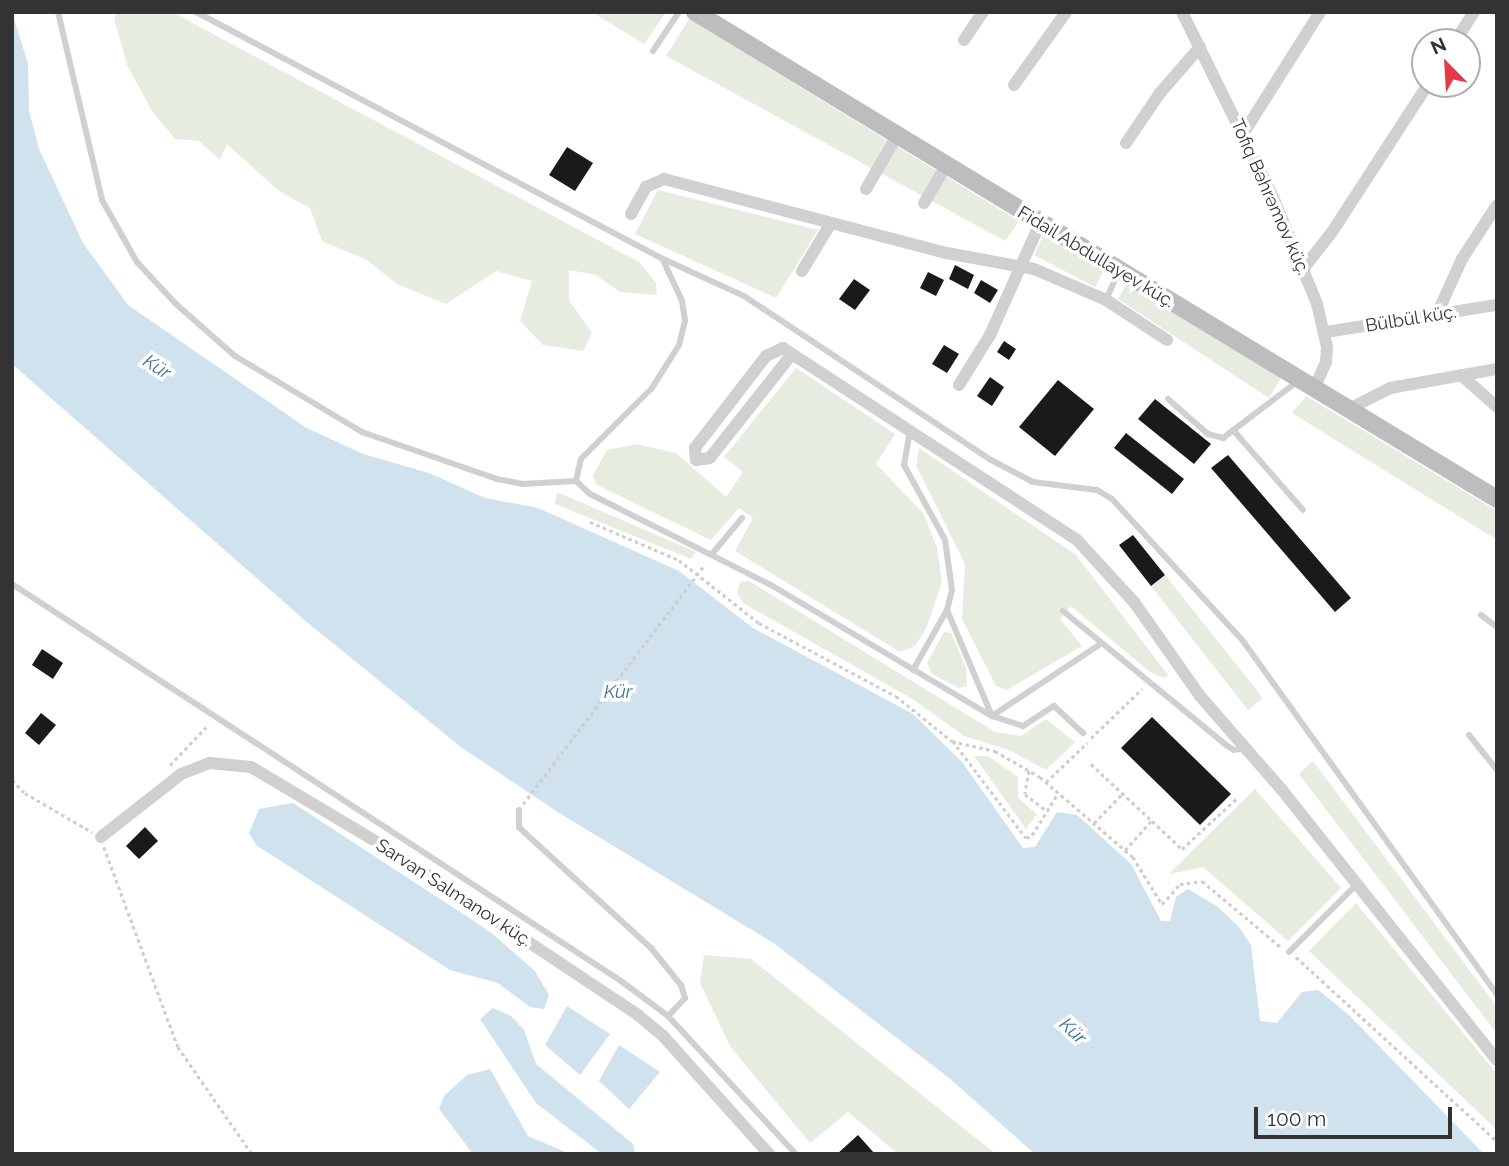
<!DOCTYPE html>
<html>
<head>
<meta charset="utf-8">
<style>
	body { margin:0 }
	#map { position:relative; width:1509px; height:1166px; overflow:hidden; background:#fff; font-family:Raleway,sans-serif }
	div>[style] { position:absolute }
	[style*='--x'] { left:calc(var(--x)*1px); top:calc(var(--y)*1px); width:calc(var(--w)*1px); rotate:calc(var(--a)*1deg) }
	.green>* { inset:0; background:#e6ecdf }
	.water>* { inset:0; background:#cfe2ee }
	.building>* { inset:0; background:#1a1a1a }
	.path>* { height:2.5px; margin-top:-1.25px; transform-origin:0; background:repeating-linear-gradient(90deg,#cdcdcd 0 3.5px,transparent 0 7px) }
	.lane>* { height:6px; margin:-3px; padding:0 3px; transform-origin:3px; border-radius:3px; background:#d0d0d0 }
	.street>* { height:12px; margin:-6px; padding:0 6px; transform-origin:6px; border-radius:6px; background:#d0d0d0 }
	.secondary>* { height:18px; margin:-9px; padding:0 9px; transform-origin:9px; border-radius:9px; background:#bdbdbd }
	span { translate:-50% -50%; white-space:nowrap; text-align:center; line-height:1.15; -webkit-text-stroke:7px #fff; paint-order:stroke }
	.street-label { font-size:18px; color:#333 }
	.water-label { font-size:19px; color:#3f7597; font-style:italic }
	.frame { position:absolute; inset:0; border:14px solid #333; pointer-events:none }
	.north { position:absolute; left:1411px; top:28px; width:70px; height:70px; box-sizing:border-box; background:#fff; border:2px solid #adadad; border-radius:50%; rotate:336deg; font-size:19px; font-weight:700; line-height:28px; text-align:center; color:#333 }
	.north::after { content:''; display:block; margin:auto; width:24px; height:32px; background:#e63946; clip-path:polygon(50% 0,100% 100%,50% 72%,0 100%) }
	.scale { position:absolute; left:1254px; top:1107px; width:198px; height:32px; box-sizing:border-box; border:4px solid #333; border-top:0; padding-left:9px; font-size:21px; line-height:24px; white-space:nowrap; color:#333; -webkit-text-stroke:5px #fff; paint-order:stroke }
</style>
</head>
<body>
<div id="map">
	<div class="green">
		<div style="clip-path:polygon(118px 12px,172px 12px,639px 262px,656px 283px,657px 295px,620px 292px,596px 275px,569px 270px,569px 300px,592px 333px,583px 351px,543px 345px,520px 321px,532px 281px,496px 271px,446px 304px,397px 284px,367px 260px,322px 241px,310px 208px,279px 191px,227px 144px,220px 160px,199px 141px,175px 139px,152px 111px,127px 65px,114px 18px)"></div>
		<div style="clip-path:polygon(592px 12px,666px 12px,644px 44px)"></div>
		<div style="clip-path:polygon(689px 19px,1019px 221px,1005px 241px,666px 56px)"></div>
		<div style="clip-path:polygon(658px 190px,818px 230px,776px 298px,635px 234px)"></div>
		<div style="clip-path:polygon(1044px 234px,1104px 270px,1095px 287px,1034px 255px)"></div>
		<div style="clip-path:polygon(1127px 283px,1281px 378px,1269px 398px,1118px 299px)"></div>
		<div style="clip-path:polygon(796px 368px,895px 434px,876px 464px,923px 513px,937px 547px,942px 582px,926px 629px,915px 646px,900px 652px,735px 551px,753px 518px,739px 508px,711px 540px,609px 491px,596px 484px,593px 475px,607px 450px,636px 444px,676px 453px,726px 497px,743px 472px,724px 457px)"></div>
		<div style="clip-path:polygon(1306px 396px,1497px 511px,1497px 540px,1292px 413px)"></div>
		<div style="clip-path:polygon(919px 448px,1076px 555px,1168px 675px,1164px 678px,1150px 672px,1071px 606px,1060px 619px,1082px 646px,1007px 690px,996px 686px,962px 619px,965px 564px,916px 465px)"></div>
		<div style="clip-path:polygon(557px 492px,696px 552px,691px 559px,555px 504px)"></div>
		<div style="clip-path:polygon(1165px 575px,1263px 698px,1248px 710px,1151px 586px)"></div>
		<div style="clip-path:polygon(749px 581px,995px 732px,1021px 736px,1046px 719px,1075px 742px,1046px 770px,1009px 750px,964px 736px,914px 700px,743px 603px,737px 593px,740px 582px)"></div>
		<div style="clip-path:polygon(944px 632px,951px 633px,966px 668px,967px 686px,959px 688px,932px 674px,927px 663px)"></div>
		<div style="clip-path:polygon(974px 756px,988px 756px,1018px 777px,1018px 798px,1037px 814px,1026px 829px)"></div>
		<div style="clip-path:polygon(1313px 761px,1497px 1007px,1497px 1034px,1299px 774px)"></div>
		<div style="clip-path:polygon(1255px 789px,1341px 888px,1288px 941px,1203px 867px,1169px 874px)"></div>
		<div style="clip-path:polygon(1356px 903px,1497px 1074px,1497px 1130px,1309px 951px)"></div>
		<div style="clip-path:polygon(704px 955px,751px 959px,996px 1154px,898px 1154px,848px 1112px,810px 1143px,730px 1046px,700px 983px)"></div>
	</div>
	<div class="water">
		<div style="clip-path:polygon(12px 12px,28px 64px,29px 111px,39px 149px,83px 243px,128px 305px,305px 427px,363px 454px,429px 473px,485px 498px,538px 508px,679px 571px,753px 628px,913px 714px,962px 762px,1023px 848px,1035px 847px,1057px 812px,1077px 815px,1131px 864px,1161px 921px,1170px 921px,1176px 897px,1188px 889px,1218px 907px,1239px 927px,1251px 945px,1260px 1021px,1277px 1023px,1302px 992px,1318px 990px,1348px 1014px,1484px 1154px,1035px 1154px,949px 1078px,775px 944px,556px 811px,461px 747px,308px 623px,12px 364px)"></div>
		<div style="clip-path:polygon(293px 803px,489px 931px,535px 971px,549px 995px,544px 1009px,530px 1007px,498px 983px,450px 970px,256px 845px,249px 833px,259px 809px)"></div>
		<div style="clip-path:polygon(567px 1006px,610px 1034px,580px 1075px,545px 1045px)"></div>
		<div style="clip-path:polygon(493px 1008px,511px 1016px,524px 1030px,536px 1064px,633px 1144px,635px 1154px,602px 1154px,536px 1103px,480px 1019px)"></div>
		<div style="clip-path:polygon(619px 1045px,660px 1072px,629px 1109px,599px 1081px)"></div>
		<div style="clip-path:polygon(490px 1069px,528px 1136px,570px 1154px,473px 1154px,439px 1109px,444px 1096px,467px 1075px)"></div>
	</div>
	<div class="building">
		<div style="clip-path:polygon(567px 147px,593px 163px,575px 191px,549px 175px)"></div>
		<div style="clip-path:polygon(955px 265px,974px 275px,968px 289px,949px 279px)"></div>
		<div style="clip-path:polygon(928px 272px,944px 280px,936px 296px,920px 288px)"></div>
		<div style="clip-path:polygon(854px 279px,870px 290px,855px 310px,839px 299px)"></div>
		<div style="clip-path:polygon(981px 280px,998px 290px,990px 303px,974px 293px)"></div>
		<div style="clip-path:polygon(1004px 341px,1016px 349px,1009px 360px,997px 352px)"></div>
		<div style="clip-path:polygon(944px 345px,959px 354px,947px 373px,932px 364px)"></div>
		<div style="clip-path:polygon(990px 377px,1004px 387px,992px 406px,977px 396px)"></div>
		<div style="clip-path:polygon(1058px 380px,1094px 409px,1055px 456px,1019px 427px)"></div>
		<div style="clip-path:polygon(1155px 399px,1211px 444px,1194px 464px,1138px 419px)"></div>
		<div style="clip-path:polygon(1126px 433px,1184px 479px,1172px 494px,1114px 448px)"></div>
		<div style="clip-path:polygon(1228px 455px,1351px 598px,1335px 612px,1211px 468px)"></div>
		<div style="clip-path:polygon(1133px 535px,1165px 575px,1151px 586px,1119px 545px)"></div>
		<div style="clip-path:polygon(42px 649px,63px 663px,53px 679px,32px 665px)"></div>
		<div style="clip-path:polygon(41px 713px,56px 725px,39px 745px,25px 733px)"></div>
		<div style="clip-path:polygon(1152px 717px,1231px 794px,1200px 825px,1121px 748px)"></div>
		<div style="clip-path:polygon(145px 827px,158px 841px,139px 859px,126px 846px)"></div>
		<div style="clip-path:polygon(858px 1135px,875px 1154px,837px 1154px)"></div>
	</div>
	<div class="path">
		<div style="--x:590;--y:522;--w:97;--a:23.1"></div>
		<div style="--x:679;--y:560;--w:102;--a:38.2"></div>
		<div style="--x:759;--y:623;--w:155;--a:28.1"></div>
		<div style="--x:896;--y:696;--w:72;--a:38.8"></div>
		<div style="--x:952;--y:741;--w:44;--a:13.1"></div>
		<div style="--x:995;--y:751;--w:52;--a:30"></div>
		<div style="--x:1040;--y:777;--w:123;--a:40.7"></div>
		<div style="--x:1133;--y:857;--w:55;--a:58.3"></div>
		<div style="--x:1162;--y:904;--w:27;--a:-48"></div>
		<div style="--x:1180;--y:884;--w:22;--a:-8"></div>
		<div style="--x:1202;--y:881;--w:103;--a:39.9"></div>
		<div style="--x:1091;--y:738;--w:71;--a:-43.9"></div>
		<div style="--x:953;--y:741;--w:121;--a:53"></div>
		<div style="--x:1026;--y:838;--w:7;--a:-27"></div>
		<div style="--x:1032;--y:835;--w:49;--a:-58.2"></div>
		<div style="--x:1091;--y:764;--w:125;--a:43"></div>
		<div style="--x:1182;--y:849;--w:74;--a:-42.8"></div>
		<div style="--x:170;--y:765;--w:55;--a:-46.5"></div>
		<div style="--x:1029;--y:771;--w:23;--a:100"></div>
		<div style="--x:1025;--y:794;--w:28;--a:38"></div>
		<div style="--x:12;--y:780;--w:18;--a:45"></div>
		<div style="--x:25;--y:793;--w:78;--a:30.2"></div>
		<div style="--x:1046;--y:782;--w:57;--a:-43.6"></div>
		<div style="--x:523;--y:804;--w:301;--a:-52.8"></div>
		<div style="--x:1094;--y:823;--w:42;--a:-46"></div>
		<div style="--x:104;--y:847;--w:213;--a:69.7"></div>
		<div style="--x:178;--y:1047;--w:130;--a:55.3"></div>
		<div style="--x:1125;--y:850;--w:39;--a:-48"></div>
		<div style="--x:1296;--y:957;--w:273;--a:42.5"></div>
	</div>
	<div class="lane">
		<div style="--x:58;--y:12;--w:193;--a:76.8"></div>
		<div style="--x:102;--y:200;--w:71;--a:60.6"></div>
		<div style="--x:137;--y:262;--w:57;--a:47.1"></div>
		<div style="--x:176;--y:304;--w:79;--a:41.4"></div>
		<div style="--x:235;--y:356;--w:148;--a:30.9"></div>
		<div style="--x:362;--y:432;--w:143;--a:19.2"></div>
		<div style="--x:497;--y:479;--w:25;--a:11"></div>
		<div style="--x:522;--y:484;--w:54;--a:-3.2"></div>
		<div style="--x:196;--y:12;--w:526;--a:27.88"></div>
		<div style="--x:661;--y:258;--w:91;--a:24.6"></div>
		<div style="--x:744;--y:296;--w:296;--a:33.6"></div>
		<div style="--x:991;--y:460;--w:47;--a:27.6"></div>
		<div style="--x:1033;--y:482;--w:64;--a:7.1"></div>
		<div style="--x:1097;--y:490;--w:17;--a:31"></div>
		<div style="--x:1112;--y:499;--w:193;--a:47.3"></div>
		<div style="--x:1243;--y:641;--w:436;--a:54.3"></div>
		<div style="--x:653;--y:51;--w:47;--a:-56.3"></div>
		<div style="--x:663;--y:260;--w:45;--a:65.1"></div>
		<div style="--x:682;--y:301;--w:20;--a:81"></div>
		<div style="--x:685;--y:321;--w:25;--a:104"></div>
		<div style="--x:679;--y:345;--w:51;--a:122.1"></div>
		<div style="--x:652;--y:388;--w:100;--a:135"></div>
		<div style="--x:581;--y:459;--w:23;--a:103"></div>
		<div style="--x:576;--y:481;--w:19;--a:43"></div>
		<div style="--x:590;--y:494;--w:203;--a:26.7"></div>
		<div style="--x:771;--y:585;--w:257;--a:30.7"></div>
		<div style="--x:992;--y:716;--w:128;--a:-33.6"></div>
		<div style="--x:1106;--y:300;--w:30;--a:-66"></div>
		<div style="--x:1168;--y:399;--w:53;--a:41.2"></div>
		<div style="--x:1208;--y:434;--w:16;--a:15"></div>
		<div style="--x:1223;--y:438;--w:94;--a:-37.2"></div>
		<div style="--x:1233;--y:430;--w:106;--a:48.8"></div>
		<div style="--x:910;--y:431;--w:35;--a:100"></div>
		<div style="--x:904;--y:465;--w:85;--a:61.3"></div>
		<div style="--x:945;--y:540;--w:50;--a:82"></div>
		<div style="--x:952;--y:590;--w:21;--a:104"></div>
		<div style="--x:947;--y:610;--w:69;--a:119.5"></div>
		<div style="--x:712;--y:554;--w:47;--a:-50.2"></div>
		<div style="--x:12;--y:584;--w:727;--a:33.1"></div>
		<div style="--x:621;--y:981;--w:59;--a:36.7"></div>
		<div style="--x:668;--y:1016;--w:188;--a:47.2"></div>
		<div style="--x:947;--y:610;--w:115;--a:67"></div>
		<div style="--x:992;--y:716;--w:33;--a:18"></div>
		<div style="--x:1023;--y:726;--w:37;--a:-33"></div>
		<div style="--x:1054;--y:706;--w:40;--a:43"></div>
		<div style="--x:1063;--y:611;--w:211;--a:39.4"></div>
		<div style="--x:1226;--y:745;--w:9;--a:32"></div>
		<div style="--x:1234;--y:750;--w:11;--a:-10"></div>
		<div style="--x:1481;--y:615;--w:20;--a:37"></div>
		<div style="--x:1469;--y:735;--w:45;--a:51.3"></div>
		<div style="--x:519;--y:810;--w:17;--a:90"></div>
		<div style="--x:519;--y:827;--w:8;--a:45"></div>
		<div style="--x:525;--y:833;--w:171;--a:42.4"></div>
		<div style="--x:651;--y:948;--w:48;--a:51"></div>
		<div style="--x:681;--y:985;--w:14;--a:73"></div>
		<div style="--x:685;--y:998;--w:25;--a:133"></div>
		<div style="--x:1289;--y:952;--w:95;--a:-45"></div>
	</div>
	<div class="street">
		<div style="--x:1182;--y:12;--w:206;--a:63.8"></div>
		<div style="--x:1273;--y:197;--w:116;--a:67.6"></div>
		<div style="--x:1317;--y:304;--w:44;--a:76.9"></div>
		<div style="--x:1327;--y:347;--w:15;--a:94"></div>
		<div style="--x:1326;--y:362;--w:30;--a:114"></div>
		<div style="--x:964;--y:40;--w:34;--a:-56"></div>
		<div style="--x:1455;--y:42;--w:36;--a:-58"></div>
		<div style="--x:1014;--y:85;--w:90;--a:-54.5"></div>
		<div style="--x:1243;--y:134;--w:144;--a:-57.7"></div>
		<div style="--x:1126;--y:143;--w:60;--a:-55.8"></div>
		<div style="--x:1160;--y:93;--w:61;--a:-49"></div>
		<div style="--x:866;--y:189;--w:61;--a:-59.7"></div>
		<div style="--x:924;--y:203;--w:43;--a:-59.3"></div>
		<div style="--x:631;--y:214;--w:31;--a:-61"></div>
		<div style="--x:646;--y:187;--w:20;--a:-24"></div>
		<div style="--x:664;--y:179;--w:293;--a:14.7"></div>
		<div style="--x:947;--y:253;--w:88;--a:10.4"></div>
		<div style="--x:1034;--y:269;--w:78;--a:23.3"></div>
		<div style="--x:1106;--y:300;--w:73;--a:33.3"></div>
		<div style="--x:1303;--y:269;--w:47;--a:-51.9"></div>
		<div style="--x:1332;--y:232;--w:176;--a:-57"></div>
		<div style="--x:802;--y:271;--w:56;--a:-58.9"></div>
		<div style="--x:1437;--y:314;--w:60;--a:-65.6"></div>
		<div style="--x:1462;--y:259;--w:64;--a:-57.1"></div>
		<div style="--x:1326;--y:332;--w:173;--a:-9"></div>
		<div style="--x:792;--y:354;--w:132;--a:128.3"></div>
		<div style="--x:710;--y:458;--w:14;--a:172"></div>
		<div style="--x:696;--y:460;--w:12;--a:-95"></div>
		<div style="--x:695;--y:448;--w:116;--a:-52.3"></div>
		<div style="--x:766;--y:356;--w:19;--a:-25"></div>
		<div style="--x:783;--y:348;--w:11;--a:34"></div>
		<div style="--x:792;--y:354;--w:141;--a:33.1"></div>
		<div style="--x:910;--y:431;--w:199;--a:33.1"></div>
		<div style="--x:1077;--y:540;--w:84;--a:47.4"></div>
		<div style="--x:1134;--y:602;--w:115;--a:54.9"></div>
		<div style="--x:1200;--y:696;--w:125;--a:48.9"></div>
		<div style="--x:1282;--y:790;--w:345;--a:51.5"></div>
		<div style="--x:1461;--y:375;--w:48;--a:41.6"></div>
		<div style="--x:959;--y:385;--w:59;--a:-58.2"></div>
		<div style="--x:990;--y:335;--w:123;--a:-65.9"></div>
		<div style="--x:1349;--y:409;--w:46;--a:-27.1"></div>
		<div style="--x:1390;--y:388;--w:109;--a:-10.1"></div>
		<div style="--x:101;--y:837;--w:102;--a:-38.2"></div>
		<div style="--x:181;--y:774;--w:31;--a:-21"></div>
		<div style="--x:210;--y:763;--w:41;--a:5.6"></div>
		<div style="--x:251;--y:767;--w:162;--a:30.8"></div>
		<div style="--x:390;--y:850;--w:298;--a:33.6"></div>
		<div style="--x:638;--y:1015;--w:34;--a:40"></div>
		<div style="--x:664;--y:1037;--w:157;--a:48.1"></div>
	</div>
	<div class="secondary">
		<div style="--x:695;--y:12;--w:938;--a:31.27"></div>
	</div>
	<div class="street-label">
		<span style="left:1270px;top:197px;rotate:66deg">Tofiq Bəhrəmov küç.</span>
		<span style="left:1096px;top:257px;rotate:31deg">Fidail Abdullayev küç.</span>
		<span style="left:1411px;top:319px;rotate:-9deg">Bülbül küç.</span>
		<span style="left:454px;top:893px;rotate:33deg">Sarvan Salmanov küç.</span>
	</div>
	<div class="water-label">
		<span style="left:157px;top:367px;rotate:33deg">Kür</span>
		<span style="left:618px;top:692px">Kür</span>
		<span style="left:1073px;top:1031px;rotate:43deg">Kür</span>
	</div>
	<div class="frame"></div>
	<div class="north">N</div>
	<div class="scale">100 m</div>
</div>
</body>
</html>
